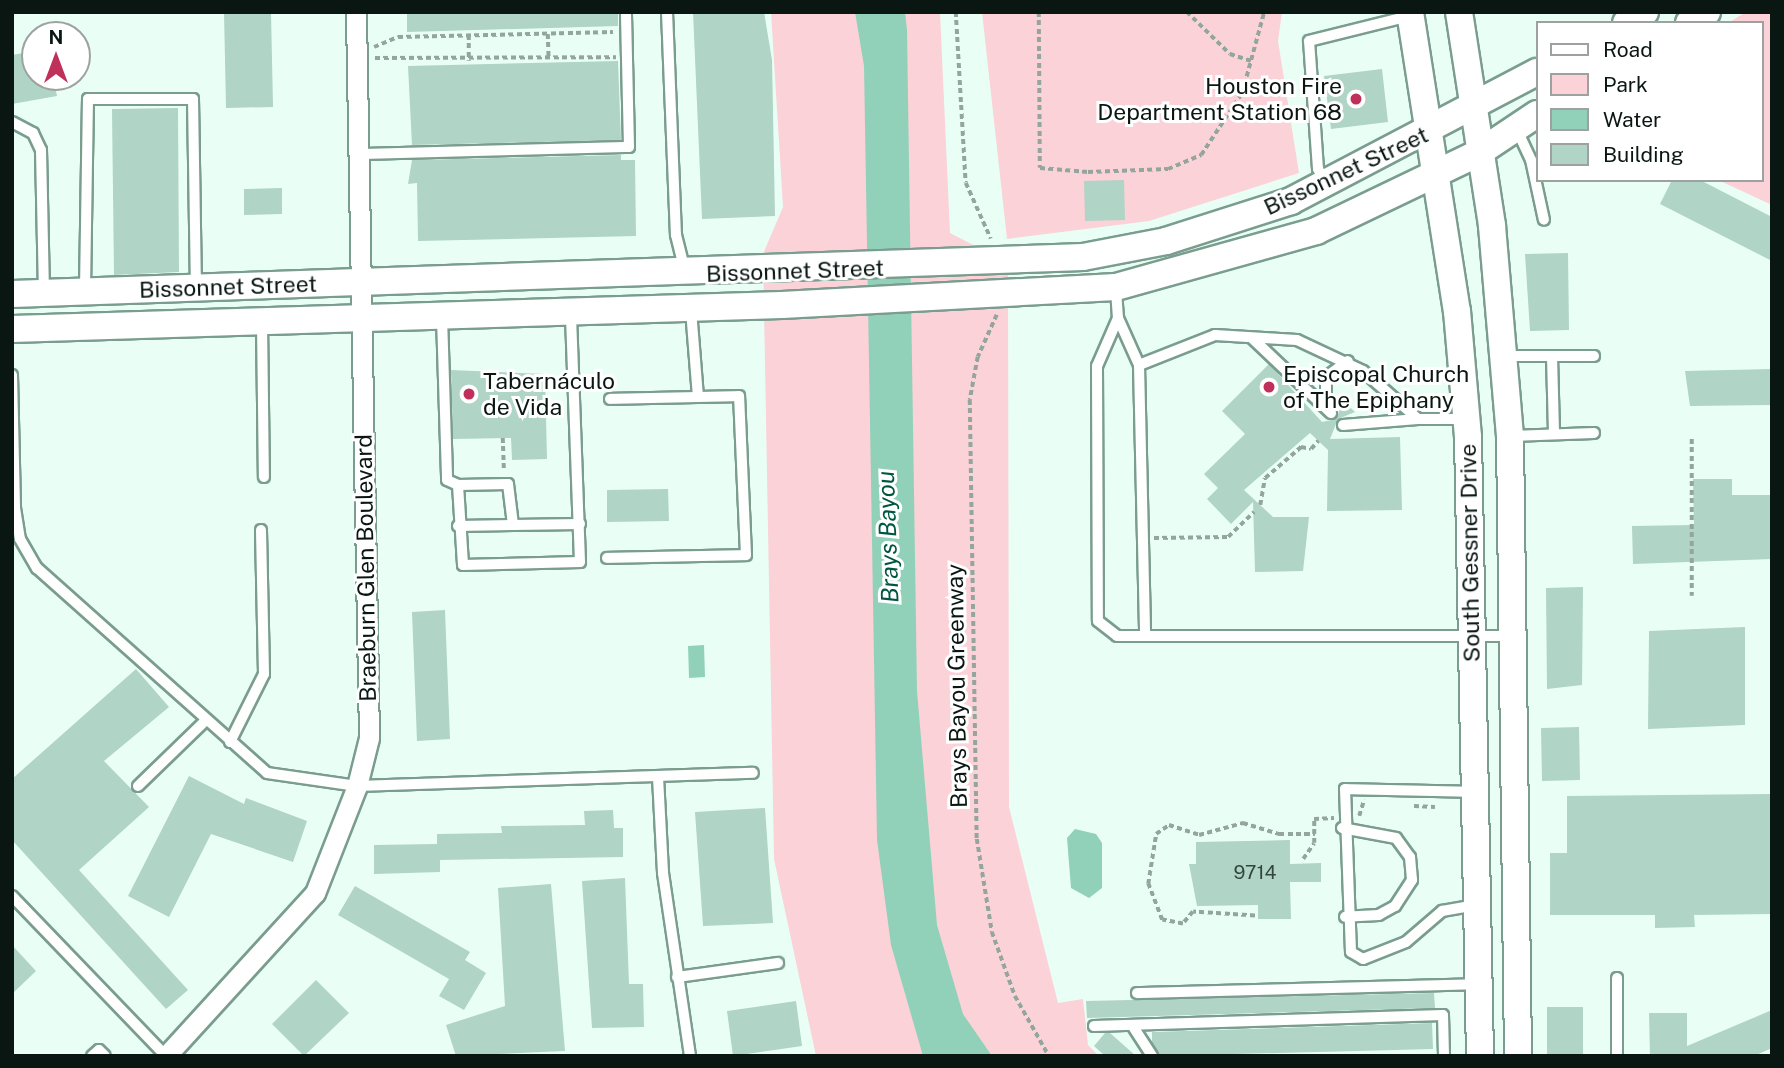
<!DOCTYPE html>
<html>
<head>
<meta charset="utf-8">
<style>
	body { margin:0 }
	#map { position:relative; width:1784px; height:1068px; overflow:hidden; background:#e9fff5; font-family:"Public Sans",sans-serif }
	div>[style] { position:absolute }
	[style*='--x'] { left:calc(var(--x)*1px); top:calc(var(--y)*1px); width:calc(var(--w)*1px); rotate:calc(var(--a)*1deg) }
	.green>* { inset:0; background:#fbd2d8 }
	.water>* { inset:0; background:#92d1b9 }
	.building>* { inset:0; background:#b0d4c5 }
	.path>* { height:3.5px; margin-top:-1.75px; transform-origin:0; background:repeating-linear-gradient(90deg,#93a59d 0 5px,transparent 0 8.5px) }
	.roads { filter:drop-shadow(2px 0 #7a9d8f) drop-shadow(-2px 0 #7a9d8f) drop-shadow(0 2px #7a9d8f) drop-shadow(0 -2px #7a9d8f) }
	.service>* { height:10px; margin:-5px; padding:0 5px; transform-origin:5px; border-radius:5px; background:#fff }
	.minor>* { height:19px; margin:-9.5px; padding:0 9.5px; transform-origin:9.5px; border-radius:9.5px; background:#fff }
	.secondary>* { height:26px; margin:-13px; padding:0 13px; transform-origin:13px; border-radius:13px; background:#fff }
	.dots>* { width:19px; height:19px; translate:-50% -50%; box-sizing:border-box; border:4px solid #fff; border-radius:50% }
	span { translate:-50% -50%; white-space:nowrap; text-align:center; line-height:1.15; -webkit-text-stroke:6px #fff; paint-order:stroke }
	.number-label { font-size:19px; color:#33463e }
	.number-label span { -webkit-text-stroke-width:0 }
	.poi-label { font-size:23px; color:#091611 }
	.right { translate:-100% -50%; text-align:right }
	.left { translate:0 -50%; text-align:left }
	.street-label { font-size:23px; color:#091611 }
	.water-label { font-size:24px; color:#005741; font-style:italic }
	.frame { position:absolute; inset:0; border:14px solid #091611; pointer-events:none }
	.legend { position:absolute; left:1536px; top:21px; width:228px; height:161px; box-sizing:border-box; background:#fff; border:2px solid #9da2a0; margin:0; padding:9px 12px; list-style:none; font-size:21px; color:#091611 }
	.legend li { display:flex; align-items:center; gap:14px; height:35px }
	.legend b { width:35px; border:2px solid #9da2a0 }
	.north { position:absolute; left:21px; top:21px; width:70px; height:70px; box-sizing:border-box; background:#fff; border:2px solid #9da2a0; border-radius:50%; rotate:0deg; font-size:19px; font-weight:700; line-height:28px; text-align:center; color:#091611 }
	.north::after { content:''; display:block; margin:auto; width:24px; height:32px; background:#bf305a; clip-path:polygon(50% 0,100% 100%,50% 72%,0 100%) }
</style>
</head>
<body>
<div id="map">
	<div class="green">
		<div style="clip-path:polygon(771px 12px,940px 12px,950px 233px,1008px 263px,1009px 807px,1058px 1003px,1083px 999px,1088px 1045px,1099px 1056px,816px 1056px,774px 859px,763px 254px,783px 207px)"></div>
		<div style="clip-path:polygon(982px 12px,1282px 12px,1278px 41px,1299px 173px,1149px 221px,1007px 239px)"></div>
		<div style="clip-path:polygon(1746px 12px,1772px 12px,1772px 205px,1718px 180px,1761px 180px,1761px 23px,1728px 23px)"></div>
	</div>
	<div class="water">
		<div style="clip-path:polygon(855px 12px,905px 12px,907px 30px,917px 691px,937px 925px,963px 1014px,992px 1056px,923px 1056px,891px 945px,877px 840px,864px 66px)"></div>
		<div style="clip-path:polygon(704px 645px,705px 677px,689px 678px,688px 646px)"></div>
		<div style="clip-path:polygon(1075px 829px,1096px 834px,1102px 843px,1102px 888px,1089px 898px,1071px 888px,1067px 838px)"></div>
	</div>
	<div class="building">
		<div style="clip-path:polygon(224px 12px,271px 12px,273px 107px,226px 108px)"></div>
		<div style="clip-path:polygon(407px 12px,618px 12px,618px 26px,407px 32px)"></div>
		<div style="clip-path:polygon(693px 12px,764px 12px,772px 60px,775px 216px,702px 219px)"></div>
		<div style="clip-path:polygon(35px 51px,35px 77px,53px 77px,57px 96px,12px 104px,12px 55px)"></div>
		<div style="clip-path:polygon(618px 61px,621px 140px,412px 145px,408px 66px)"></div>
		<div style="clip-path:polygon(1382px 69px,1388px 122px,1331px 129px,1324px 76px)"></div>
		<div style="clip-path:polygon(178px 108px,179px 272px,114px 275px,112px 109px)"></div>
		<div style="clip-path:polygon(621px 155px,621px 160px,635px 160px,636px 236px,418px 241px,417px 183px,408px 184px,412px 160px)"></div>
		<div style="clip-path:polygon(1124px 180px,1125px 220px,1085px 221px,1084px 181px)"></div>
		<div style="clip-path:polygon(1672px 180px,1700px 180px,1772px 217px,1772px 261px,1660px 204px)"></div>
		<div style="clip-path:polygon(282px 188px,282px 214px,244px 215px,244px 189px)"></div>
		<div style="clip-path:polygon(1568px 253px,1569px 330px,1530px 331px,1525px 254px)"></div>
		<div style="clip-path:polygon(1269px 364px,1322px 422px,1336px 419px,1343px 401px,1355px 412px,1338px 419px,1330px 439px,1400px 437px,1402px 510px,1327px 511px,1328px 450px,1310px 433px,1244px 490px,1273px 517px,1309px 517px,1303px 571px,1255px 572px,1253px 502px,1231px 524px,1207px 499px,1218px 488px,1204px 474px,1245px 434px,1222px 411px)"></div>
		<div style="clip-path:polygon(1772px 369px,1772px 405px,1690px 406px,1685px 371px)"></div>
		<div style="clip-path:polygon(451px 370px,545px 374px,547px 459px,512px 460px,511px 438px,453px 439px)"></div>
		<div style="clip-path:polygon(1693px 479px,1732px 479px,1732px 495px,1772px 495px,1772px 559px,1633px 564px,1632px 526px,1694px 525px)"></div>
		<div style="clip-path:polygon(668px 489px,669px 521px,607px 522px,607px 490px)"></div>
		<div style="clip-path:polygon(1583px 587px,1582px 685px,1547px 689px,1546px 588px)"></div>
		<div style="clip-path:polygon(445px 610px,450px 739px,417px 741px,412px 612px)"></div>
		<div style="clip-path:polygon(1745px 627px,1745px 725px,1648px 729px,1649px 631px)"></div>
		<div style="clip-path:polygon(136px 669px,169px 707px,104px 761px,149px 807px,79px 870px,188px 990px,166px 1009px,12px 840px,12px 779px)"></div>
		<div style="clip-path:polygon(1579px 727px,1580px 780px,1542px 781px,1541px 728px)"></div>
		<div style="clip-path:polygon(189px 776px,244px 804px,246px 798px,307px 821px,293px 862px,211px 834px,169px 917px,128px 896px)"></div>
		<div style="clip-path:polygon(1772px 794px,1772px 914px,1694px 915px,1695px 927px,1655px 928px,1655px 915px,1550px 915px,1550px 853px,1567px 853px,1567px 796px)"></div>
		<div style="clip-path:polygon(765px 808px,773px 923px,703px 926px,695px 812px)"></div>
		<div style="clip-path:polygon(613px 810px,614px 828px,623px 828px,623px 857px,440px 860px,440px 872px,374px 874px,374px 845px,437px 844px,437px 834px,502px 833px,501px 826px,585px 825px,584px 811px)"></div>
		<div style="clip-path:polygon(1290px 840px,1290px 864px,1321px 863px,1321px 882px,1290px 882px,1291px 919px,1258px 919px,1258px 905px,1197px 906px,1189px 864px,1196px 864px,1196px 842px)"></div>
		<div style="clip-path:polygon(625px 878px,629px 984px,643px 984px,644px 1027px,592px 1028px,582px 881px)"></div>
		<div style="clip-path:polygon(551px 884px,565px 1051px,456px 1056px,446px 1025px,505px 1006px,498px 888px)"></div>
		<div style="clip-path:polygon(355px 886px,470px 952px,465px 960px,486px 973px,464px 1010px,439px 996px,449px 979px,338px 915px)"></div>
		<div style="clip-path:polygon(12px 945px,36px 971px,12px 994px)"></div>
		<div style="clip-path:polygon(316px 980px,349px 1013px,304px 1056px,272px 1024px)"></div>
		<div style="clip-path:polygon(1434px 993px,1435px 1008px,1087px 1018px,1086px 1001px)"></div>
		<div style="clip-path:polygon(796px 1001px,802px 1046px,733px 1056px,727px 1011px)"></div>
		<div style="clip-path:polygon(1547px 1007px,1583px 1007px,1583px 1056px,1547px 1056px)"></div>
		<div style="clip-path:polygon(1772px 1010px,1772px 1048px,1754px 1056px,1650px 1056px,1649px 1013px,1687px 1013px,1687px 1046px)"></div>
		<div style="clip-path:polygon(1432px 1023px,1433px 1049px,1159px 1056px,1152px 1043px,1152px 1032px)"></div>
		<div style="clip-path:polygon(1105px 1033px,1110px 1033px,1136px 1056px,1105px 1056px,1094px 1046px)"></div>
	</div>
	<div class="path">
		<div style="--x:956;--y:12;--w:171;--a:86.7"></div>
		<div style="--x:966;--y:183;--w:61;--a:65.9"></div>
		<div style="--x:1039;--y:12;--w:156;--a:89.6"></div>
		<div style="--x:1040;--y:168;--w:48;--a:4.8"></div>
		<div style="--x:1088;--y:172;--w:80;--a:-2.1"></div>
		<div style="--x:1168;--y:169;--w:36;--a:-23"></div>
		<div style="--x:1201;--y:155;--w:74;--a:-56.5"></div>
		<div style="--x:1242;--y:93;--w:84;--a:-74.8"></div>
		<div style="--x:1187;--y:12;--w:60;--a:44.3"></div>
		<div style="--x:1230;--y:54;--w:22;--a:18"></div>
		<div style="--x:548;--y:34;--w:25;--a:88"></div>
		<div style="--x:469;--y:35;--w:26;--a:90"></div>
		<div style="--x:374;--y:47;--w:26;--a:-23"></div>
		<div style="--x:398;--y:37;--w:215;--a:-1.3"></div>
		<div style="--x:375;--y:58;--w:241;--a:-0.2"></div>
		<div style="--x:997;--y:315;--w:46;--a:114.3"></div>
		<div style="--x:978;--y:357;--w:44;--a:100.5"></div>
		<div style="--x:970;--y:400;--w:439;--a:89.1"></div>
		<div style="--x:977;--y:839;--w:94;--a:80.8"></div>
		<div style="--x:992;--y:932;--w:68;--a:70.2"></div>
		<div style="--x:1015;--y:996;--w:69;--a:60.5"></div>
		<div style="--x:503;--y:438;--w:33;--a:88"></div>
		<div style="--x:1692;--y:439;--w:157;--a:90"></div>
		<div style="--x:1260;--y:505;--w:27;--a:-80"></div>
		<div style="--x:1265;--y:478;--w:48;--a:-40.7"></div>
		<div style="--x:1301;--y:447;--w:10;--a:11"></div>
		<div style="--x:1311;--y:449;--w:11;--a:-49"></div>
		<div style="--x:1154;--y:538;--w:74;--a:-0.8"></div>
		<div style="--x:1228;--y:537;--w:36;--a:-44"></div>
		<div style="--x:1414;--y:806;--w:21;--a:3"></div>
		<div style="--x:1359;--y:816;--w:17;--a:-73"></div>
		<div style="--x:1303;--y:859;--w:19;--a:-55"></div>
		<div style="--x:1314;--y:843;--w:24;--a:-90"></div>
		<div style="--x:1314;--y:819;--w:20;--a:-3"></div>
		<div style="--x:1255;--y:916;--w:62;--a:-176.3"></div>
		<div style="--x:1193;--y:912;--w:16;--a:130"></div>
		<div style="--x:1183;--y:924;--w:21;--a:-169"></div>
		<div style="--x:1162;--y:920;--w:39;--a:-111"></div>
		<div style="--x:1148;--y:884;--w:51;--a:-80.9"></div>
		<div style="--x:1156;--y:834;--w:16;--a:-35"></div>
		<div style="--x:1169;--y:825;--w:32;--a:18"></div>
		<div style="--x:1199;--y:835;--w:46;--a:-15.3"></div>
		<div style="--x:1243;--y:823;--w:38;--a:17"></div>
		<div style="--x:1279;--y:834;--w:36;--a:0"></div>
	</div>
	<div class="roads">
		<div class="service">
			<div style="--x:667;--y:12;--w:223;--a:87.7"></div>
			<div style="--x:676;--y:235;--w:34;--a:76"></div>
			<div style="--x:12;--y:122;--w:24;--a:28"></div>
			<div style="--x:33;--y:133;--w:19;--a:65"></div>
			<div style="--x:41;--y:150;--w:142;--a:88.8"></div>
			<div style="--x:1517;--y:130;--w:33;--a:65"></div>
			<div style="--x:1531;--y:160;--w:61;--a:77.8"></div>
			<div style="--x:358;--y:154;--w:271;--a:-1.5"></div>
			<div style="--x:629;--y:147;--w:135;--a:-91.3"></div>
			<div style="--x:1325;--y:182;--w:15;--a:-118"></div>
			<div style="--x:1318;--y:169;--w:128;--a:-94"></div>
			<div style="--x:1309;--y:41;--w:103;--a:-14"></div>
			<div style="--x:85;--y:289;--w:190;--a:-89.1"></div>
			<div style="--x:88;--y:99;--w:105;--a:0"></div>
			<div style="--x:193;--y:99;--w:188;--a:89.1"></div>
			<div style="--x:1116;--y:290;--w:28;--a:86"></div>
			<div style="--x:1118;--y:318;--w:51;--a:65.9"></div>
			<div style="--x:1139;--y:365;--w:271;--a:88.7"></div>
			<div style="--x:1145;--y:636;--w:366;--a:0"></div>
			<div style="--x:691;--y:310;--w:87;--a:85.4"></div>
			<div style="--x:442;--y:317;--w:163;--a:88.2"></div>
			<div style="--x:447;--y:480;--w:12;--a:24"></div>
			<div style="--x:458;--y:485;--w:50;--a:-1.1"></div>
			<div style="--x:508;--y:484;--w:41;--a:83"></div>
			<div style="--x:513;--y:525;--w:67;--a:-0.9"></div>
			<div style="--x:1118;--y:318;--w:52;--a:113.6"></div>
			<div style="--x:1097;--y:366;--w:255;--a:89.8"></div>
			<div style="--x:1098;--y:621;--w:24;--a:38"></div>
			<div style="--x:1117;--y:636;--w:28;--a:0"></div>
			<div style="--x:262;--y:322;--w:155;--a:89.3"></div>
			<div style="--x:1252;--y:338;--w:109;--a:43.5"></div>
			<div style="--x:1504;--y:356;--w:90;--a:0"></div>
			<div style="--x:1552;--y:356;--w:78;--a:88.5"></div>
			<div style="--x:1139;--y:365;--w:82;--a:-21.5"></div>
			<div style="--x:1215;--y:335;--w:82;--a:3.5"></div>
			<div style="--x:1297;--y:340;--w:73;--a:25.2"></div>
			<div style="--x:1363;--y:371;--w:73;--a:41.1"></div>
			<div style="--x:1418;--y:419;--w:45;--a:0"></div>
			<div style="--x:12;--y:375;--w:133;--a:88.7"></div>
			<div style="--x:15;--y:508;--w:31;--a:81"></div>
			<div style="--x:20;--y:539;--w:34;--a:60"></div>
			<div style="--x:37;--y:568;--w:308;--a:41.7"></div>
			<div style="--x:267;--y:773;--w:91;--a:8.2"></div>
			<div style="--x:357;--y:786;--w:396;--a:-1.9"></div>
			<div style="--x:1326;--y:407;--w:30;--a:-90"></div>
			<div style="--x:1326;--y:377;--w:27;--a:-36"></div>
			<div style="--x:1343;--y:425;--w:75;--a:-4.6"></div>
			<div style="--x:1511;--y:436;--w:83;--a:-2.1"></div>
			<div style="--x:458;--y:485;--w:80;--a:86.4"></div>
			<div style="--x:463;--y:565;--w:117;--a:-1.5"></div>
			<div style="--x:580;--y:562;--w:251;--a:-92.1"></div>
			<div style="--x:458;--y:526;--w:55;--a:-1"></div>
			<div style="--x:607;--y:558;--w:139;--a:-1.2"></div>
			<div style="--x:746;--y:555;--w:159;--a:-92.5"></div>
			<div style="--x:739;--y:396;--w:129;--a:178.7"></div>
			<div style="--x:230;--y:742;--w:76;--a:-63.4"></div>
			<div style="--x:264;--y:674;--w:144;--a:-91.2"></div>
			<div style="--x:658;--y:777;--w:96;--a:87"></div>
			<div style="--x:663;--y:873;--w:185;--a:81.6"></div>
			<div style="--x:138;--y:786;--w:93;--a:-44.1"></div>
			<div style="--x:1475;--y:792;--w:130;--a:-178.7"></div>
			<div style="--x:1345;--y:789;--w:163;--a:87.9"></div>
			<div style="--x:1351;--y:952;--w:14;--a:30"></div>
			<div style="--x:1363;--y:959;--w:46;--a:-21.6"></div>
			<div style="--x:1406;--y:942;--w:48;--a:-40.7"></div>
			<div style="--x:1442;--y:911;--w:36;--a:-10"></div>
			<div style="--x:1342;--y:828;--w:55;--a:10.5"></div>
			<div style="--x:1396;--y:838;--w:24;--a:54"></div>
			<div style="--x:1410;--y:857;--w:23;--a:85"></div>
			<div style="--x:1412;--y:880;--w:31;--a:123"></div>
			<div style="--x:1395;--y:906;--w:18;--a:151"></div>
			<div style="--x:1379;--y:915;--w:34;--a:177"></div>
			<div style="--x:12;--y:896;--w:222;--a:46.1"></div>
			<div style="--x:677;--y:977;--w:102;--a:-7.9"></div>
			<div style="--x:1617;--y:978;--w:78;--a:90"></div>
			<div style="--x:1137;--y:993;--w:342;--a:-1.5"></div>
			<div style="--x:1132;--y:1025;--w:37;--a:57"></div>
			<div style="--x:1094;--y:1026;--w:349;--a:-1.8"></div>
			<div style="--x:1443;--y:1015;--w:41;--a:88.6"></div>
			<div style="--x:92;--y:1056;--w:9;--a:-41"></div>
			<div style="--x:99;--y:1050;--w:8;--a:45"></div>
		</div>
		<div class="minor">
			<div style="--x:166;--y:1056;--w:221;--a:-47.6"></div>
			<div style="--x:315;--y:893;--w:115;--a:-68.6"></div>
			<div style="--x:357;--y:786;--w:49;--a:-76"></div>
			<div style="--x:369;--y:738;--w:726;--a:-91.03"></div>
		</div>
		<div class="secondary">
			<div style="--x:1410;--y:12;--w:303;--a:81.1"></div>
			<div style="--x:1457;--y:311;--w:126;--a:85"></div>
			<div style="--x:1468;--y:437;--w:619;--a:88.89"></div>
			<div style="--x:1459;--y:12;--w:217;--a:81.2"></div>
			<div style="--x:1492;--y:226;--w:211;--a:85.1"></div>
			<div style="--x:1510;--y:436;--w:620;--a:89.26"></div>
			<div style="--x:1626;--y:23;--w:22;--a:-30"></div>
			<div style="--x:1689;--y:23;--w:21;--a:-31"></div>
			<div style="--x:12;--y:294;--w:1072;--a:-1.98"></div>
			<div style="--x:1083;--y:257;--w:85;--a:-10.9"></div>
			<div style="--x:1166;--y:241;--w:131;--a:-17.7"></div>
			<div style="--x:1291;--y:201;--w:278;--a:-27.7"></div>
			<div style="--x:12;--y:329;--w:770;--a:-1.79"></div>
			<div style="--x:782;--y:305;--w:334;--a:-3.1"></div>
			<div style="--x:1116;--y:287;--w:208;--a:-15.6"></div>
			<div style="--x:1316;--y:231;--w:178;--a:-25.6"></div>
			<div style="--x:1477;--y:154;--w:72;--a:-33.7"></div>
		</div>
	</div>
	<div class="dots">
		<div style="left:1356px;top:99px;background:#bf305a"></div>
		<div style="left:1269px;top:387px;background:#bf305a"></div>
		<div style="left:469px;top:394px;background:#bf305a"></div>
	</div>
	<div class="number-label">
		<span style="left:1255px;top:873px">9714</span>
	</div>
	<div class="poi-label">
		<span class="right" style="left:1342px;top:99px">Houston Fire<br>Department Station 68</span>
		<span class="left" style="left:1283px;top:387px">Episcopal Church<br>of The Epiphany</span>
		<span class="left" style="left:483px;top:394px">Tabernáculo<br>de Vida</span>
	</div>
	<div class="street-label">
		<span style="left:1346px;top:171px;rotate:-25deg">Bissonnet Street</span>
		<span style="left:795px;top:271px;rotate:-2deg">Bissonnet Street</span>
		<span style="left:228px;top:287px;rotate:-2deg">Bissonnet Street</span>
		<span style="left:1470px;top:553px;rotate:-91deg">South Gessner Drive</span>
		<span style="left:366px;top:568px;rotate:-91deg">Braeburn Glen Boulevard</span>
		<span style="left:957px;top:686px;rotate:-91deg">Brays Bayou Greenway</span>
	</div>
	<div class="water-label">
		<span style="left:888px;top:537px;rotate:-92deg">Brays Bayou</span>
	</div>
	<div class="frame"></div>
	<ul class="legend">
	<li><b style="height:9px;background:#fff"></b>Road</li>
	<li><b style="height:19px;background:#fbd2d8"></b>Park</li>
	<li><b style="height:19px;background:#92d1b9"></b>Water</li>
	<li><b style="height:19px;background:#b0d4c5"></b>Building</li>
	</ul>
	<div class="north">N</div>
</div>
</body>
</html>
